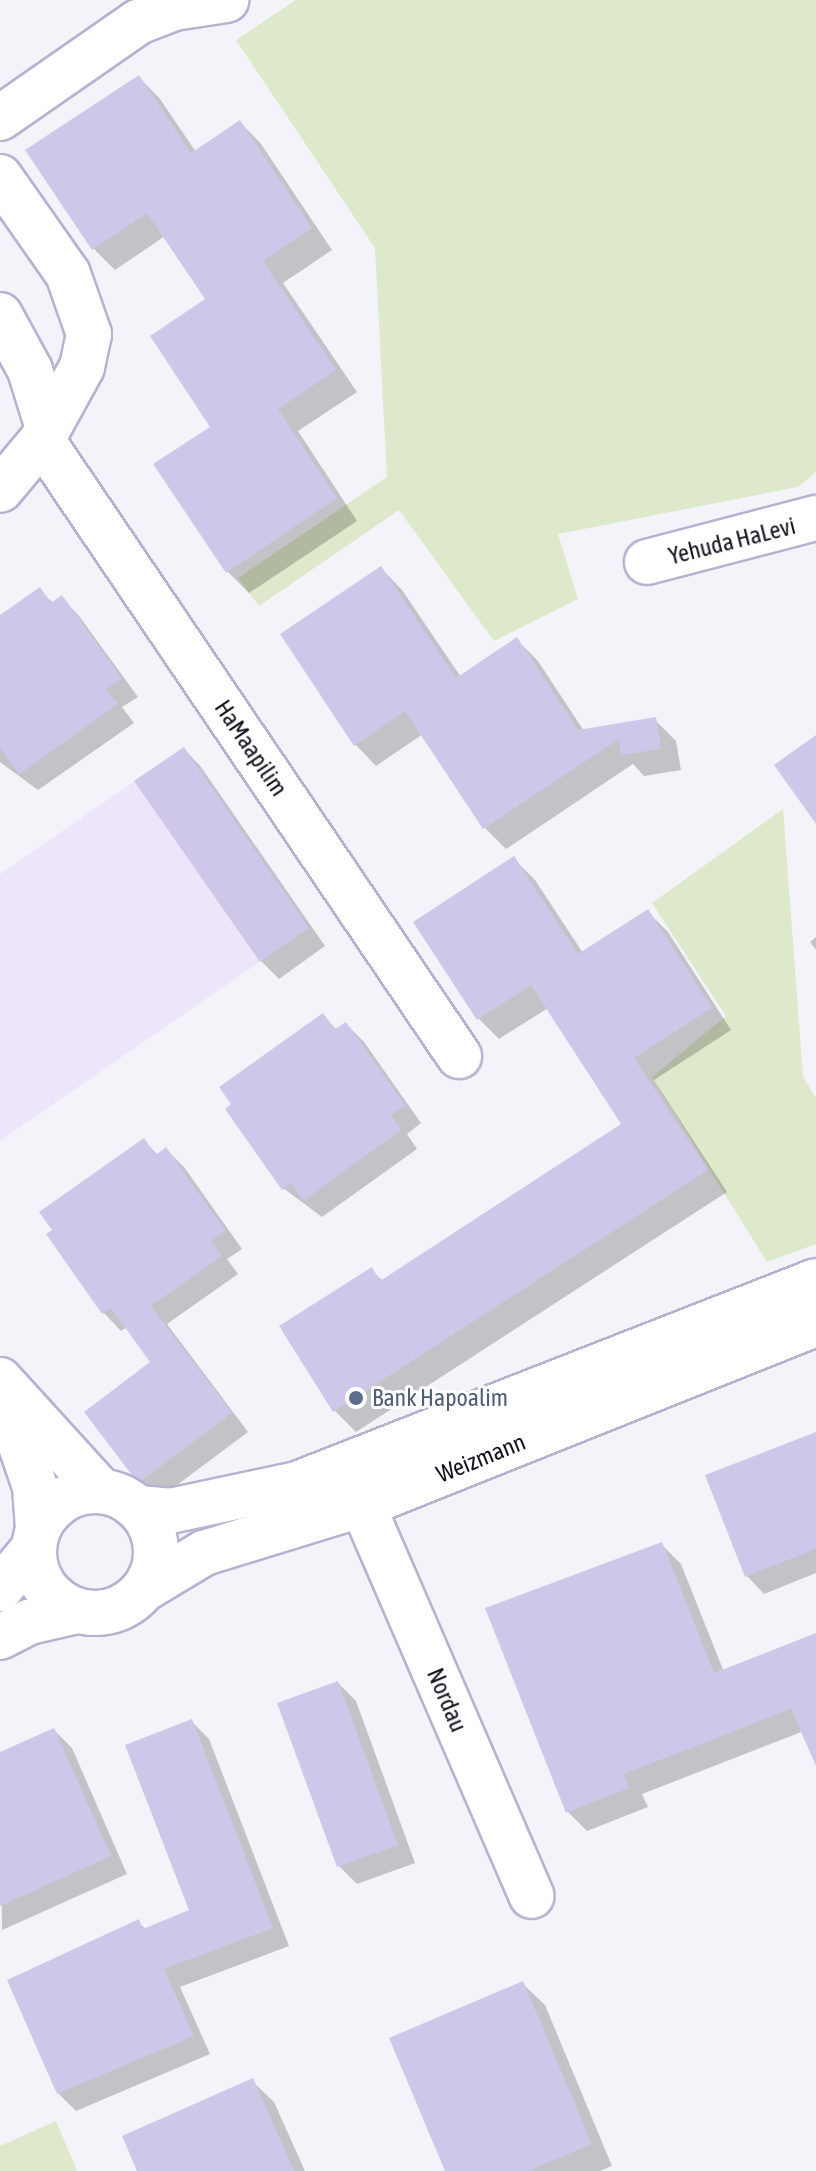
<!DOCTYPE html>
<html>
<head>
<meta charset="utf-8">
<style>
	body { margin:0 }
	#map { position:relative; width:816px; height:2171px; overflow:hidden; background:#f4f3f9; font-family:"Asap Condensed",sans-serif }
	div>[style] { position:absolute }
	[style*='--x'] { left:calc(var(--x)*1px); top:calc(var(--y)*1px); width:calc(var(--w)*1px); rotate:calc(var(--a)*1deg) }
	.commercial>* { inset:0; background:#ede6fb }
	.green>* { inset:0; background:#dee8ca }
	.shadow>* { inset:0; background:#0003 }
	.building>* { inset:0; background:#cec7e9 }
	.roads { filter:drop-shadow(2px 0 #b8b1d1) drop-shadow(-2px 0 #b8b1d1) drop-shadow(0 2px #b8b1d1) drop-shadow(0 -2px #b8b1d1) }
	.minor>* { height:44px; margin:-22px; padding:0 22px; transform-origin:22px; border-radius:22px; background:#fff }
	.minor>.ring { margin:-22px; padding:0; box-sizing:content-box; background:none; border:44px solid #fff; border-radius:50% }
	.dots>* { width:22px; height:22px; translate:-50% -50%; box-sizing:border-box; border:4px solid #fff; border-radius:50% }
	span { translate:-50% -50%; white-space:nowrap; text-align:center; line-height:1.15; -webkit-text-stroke:6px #fff; paint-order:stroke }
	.street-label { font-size:24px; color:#13111c }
	.service-label { font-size:24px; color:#4e5e75 }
	.left { translate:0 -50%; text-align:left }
</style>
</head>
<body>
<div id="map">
	<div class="commercial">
		<div style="clip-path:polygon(184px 747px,309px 928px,0 1141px,0 874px)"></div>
	</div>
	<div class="green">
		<div style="clip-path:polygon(296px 0,816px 0,816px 472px,798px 487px,558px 534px,578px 599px,494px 641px,399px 510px,259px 606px,238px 578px,387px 477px,375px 248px,236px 40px)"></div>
		<div style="clip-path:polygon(783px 809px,803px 1077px,816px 1098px,816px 1244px,767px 1262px,652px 1077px,726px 1016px,652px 903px)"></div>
		<div style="clip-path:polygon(56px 2121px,77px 2171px,0 2171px,0 2146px)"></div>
	</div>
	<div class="shadow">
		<div style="clip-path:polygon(139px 77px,160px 99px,196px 152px,240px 122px,261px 144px,332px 250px,283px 283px,357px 392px,298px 431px,357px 521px,249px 593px,228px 572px,212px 427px,208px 300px,165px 236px,115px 270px,93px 248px)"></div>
		<div style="clip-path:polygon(381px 568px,402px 590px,461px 677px,517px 640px,538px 661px,584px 731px,655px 720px,676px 741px,681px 770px,644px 776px,633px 764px,506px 849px,485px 828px,423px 734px,376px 766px,355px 744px)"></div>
		<div style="clip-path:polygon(39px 589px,54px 604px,62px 598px,79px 616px,138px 697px,122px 707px,134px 723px,38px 790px,0 762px,0 617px)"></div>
		<div style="clip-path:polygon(184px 749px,201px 767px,325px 946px,279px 979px,261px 961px)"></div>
		<div style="clip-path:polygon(514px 859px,535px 880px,583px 953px,647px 911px,668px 932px,731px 1030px,654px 1080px,727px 1192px,356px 1432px,335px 1411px,282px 1327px,371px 1270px,383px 1281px,623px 1125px,548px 1008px,499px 1039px,478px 1018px)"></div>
		<div style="clip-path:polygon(816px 937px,816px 950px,810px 942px)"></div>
		<div style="clip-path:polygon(323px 1016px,337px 1030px,346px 1024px,364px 1042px,421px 1123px,407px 1134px,417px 1149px,322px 1217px,283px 1188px,234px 1105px)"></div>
		<div style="clip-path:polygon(144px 1141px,158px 1155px,166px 1149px,184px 1167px,242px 1249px,227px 1259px,238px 1274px,167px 1324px,248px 1432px,157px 1500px,87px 1412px,153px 1363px,127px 1327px,121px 1331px,104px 1313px,48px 1235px)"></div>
		<div style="clip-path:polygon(816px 1434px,816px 1573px,764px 1594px,747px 1576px)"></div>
		<div style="clip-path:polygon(661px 1544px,681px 1564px,724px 1672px,816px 1635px,816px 1743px,804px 1731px,642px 1794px,648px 1807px,587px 1831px,567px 1811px)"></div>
		<div style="clip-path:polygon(338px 1683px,356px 1701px,415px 1863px,357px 1884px,339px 1866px)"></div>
		<div style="clip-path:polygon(191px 1721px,209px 1739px,289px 1946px,180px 1987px,210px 2054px,76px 2111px,58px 2093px,138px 1922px,147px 1930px,191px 1911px)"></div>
		<div style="clip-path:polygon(54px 1730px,72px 1748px,127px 1874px,2px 1930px,0 1754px)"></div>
		<div style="clip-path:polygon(523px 1984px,545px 2005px,612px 2166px,600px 2171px,447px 2171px)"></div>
		<div style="clip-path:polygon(252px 2081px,274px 2102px,305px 2171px,140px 2171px)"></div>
	</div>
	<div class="building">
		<div style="clip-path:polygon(139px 75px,191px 153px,240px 120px,312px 228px,263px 261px,336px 370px,278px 409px,337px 498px,226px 573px,153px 464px,210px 427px,150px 336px,205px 299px,147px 213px,92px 250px,25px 150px)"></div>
		<div style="clip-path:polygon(381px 566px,456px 678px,517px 637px,578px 730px,656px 717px,661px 749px,621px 755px,619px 739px,483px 829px,405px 711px,354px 746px,280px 634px)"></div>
		<div style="clip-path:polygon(40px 587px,51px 603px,62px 595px,122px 679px,106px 689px,118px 704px,19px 774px,0 748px,0 615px)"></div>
		<div style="clip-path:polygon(816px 735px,816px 824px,774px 765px)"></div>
		<div style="clip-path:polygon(184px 747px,309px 928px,260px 962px,134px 781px)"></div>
		<div style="clip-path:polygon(514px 856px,578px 954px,648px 909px,712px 1008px,634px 1058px,708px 1170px,333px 1412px,279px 1326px,372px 1267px,380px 1281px,621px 1124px,531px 985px,477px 1020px,413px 922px)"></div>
		<div style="clip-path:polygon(323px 1013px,335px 1029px,346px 1022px,405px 1105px,391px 1115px,401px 1130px,303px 1201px,291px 1183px,282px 1190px,225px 1109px,231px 1104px,219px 1087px)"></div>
		<div style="clip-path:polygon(144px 1138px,156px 1155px,166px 1147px,225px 1230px,211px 1241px,222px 1256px,151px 1306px,232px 1413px,138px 1483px,84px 1412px,150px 1362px,111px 1308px,102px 1314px,46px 1234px,52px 1230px,39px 1212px)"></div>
		<div style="clip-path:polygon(816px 1432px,816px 1549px,745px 1577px,705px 1475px)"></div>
		<div style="clip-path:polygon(662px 1542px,714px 1673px,816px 1633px,816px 1766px,791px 1709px,624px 1774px,629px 1788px,566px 1813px,485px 1608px)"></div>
		<div style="clip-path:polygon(338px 1681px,398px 1845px,337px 1867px,277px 1703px)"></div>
		<div style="clip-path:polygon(192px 1719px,273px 1928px,164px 1969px,194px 2036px,57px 2094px,7px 1980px,139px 1919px,143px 1929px,189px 1910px,125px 1745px)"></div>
		<div style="clip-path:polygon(54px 1728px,111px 1856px,0 1906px,0 1752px)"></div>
		<div style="clip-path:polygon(523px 1981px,592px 2144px,528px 2171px,445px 2171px,389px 2038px)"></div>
		<div style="clip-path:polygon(253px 2078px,294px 2171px,137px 2171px,122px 2136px)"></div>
	</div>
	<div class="roads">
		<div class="minor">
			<div style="--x:0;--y:118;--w:168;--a:-34.8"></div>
			<div style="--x:138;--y:22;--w:39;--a:-21"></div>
			<div style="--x:174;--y:8;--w:53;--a:-8.7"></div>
			<div style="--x:0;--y:177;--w:118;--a:55"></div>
			<div style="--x:68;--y:274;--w:64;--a:70.7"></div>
			<div style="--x:89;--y:334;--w:34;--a:102"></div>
			<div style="--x:82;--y:367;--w:83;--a:118.7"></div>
			<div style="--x:42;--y:440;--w:65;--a:130"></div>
			<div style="--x:0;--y:315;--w:63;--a:61.4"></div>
			<div style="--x:30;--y:370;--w:61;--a:72.8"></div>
			<div style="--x:42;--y:440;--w:744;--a:55.9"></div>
			<div style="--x:647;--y:562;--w:175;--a:-14.6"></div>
			<div style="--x:0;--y:1380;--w:150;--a:47.7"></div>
			<div style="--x:7;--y:1405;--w:87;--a:71.1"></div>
			<div style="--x:35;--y:1487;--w:42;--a:85.9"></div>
			<div class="ring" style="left:34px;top:1491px;width:78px;height:78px"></div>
			<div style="--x:362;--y:1504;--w:427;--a:66.6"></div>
			<div style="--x:138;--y:1508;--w:32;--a:5"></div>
			<div style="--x:170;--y:1511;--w:130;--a:-12"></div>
			<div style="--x:297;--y:1484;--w:557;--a:-21.36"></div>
			<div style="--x:146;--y:1588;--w:68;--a:-31.1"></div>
			<div style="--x:204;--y:1553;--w:180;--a:-17.1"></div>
			<div style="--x:376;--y:1500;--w:474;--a:-21.8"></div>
			<div style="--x:0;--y:1589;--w:53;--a:-50.3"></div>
			<div style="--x:0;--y:1637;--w:33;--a:-27"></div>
			<div style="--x:29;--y:1622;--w:49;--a:-12.9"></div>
		</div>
	</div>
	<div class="dots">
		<div style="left:356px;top:1398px;background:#5c6f8a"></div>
	</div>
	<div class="street-label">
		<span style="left:732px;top:541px;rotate:-14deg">Yehuda HaLevi</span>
		<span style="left:251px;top:748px;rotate:56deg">HaMaapilim</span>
		<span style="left:481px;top:1458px;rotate:-22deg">Weizmann</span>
		<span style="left:447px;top:1700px;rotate:67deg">Nordau</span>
	</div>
	<div class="service-label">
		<span class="left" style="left:372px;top:1398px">Bank Hapoalim</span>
	</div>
</div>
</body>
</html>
